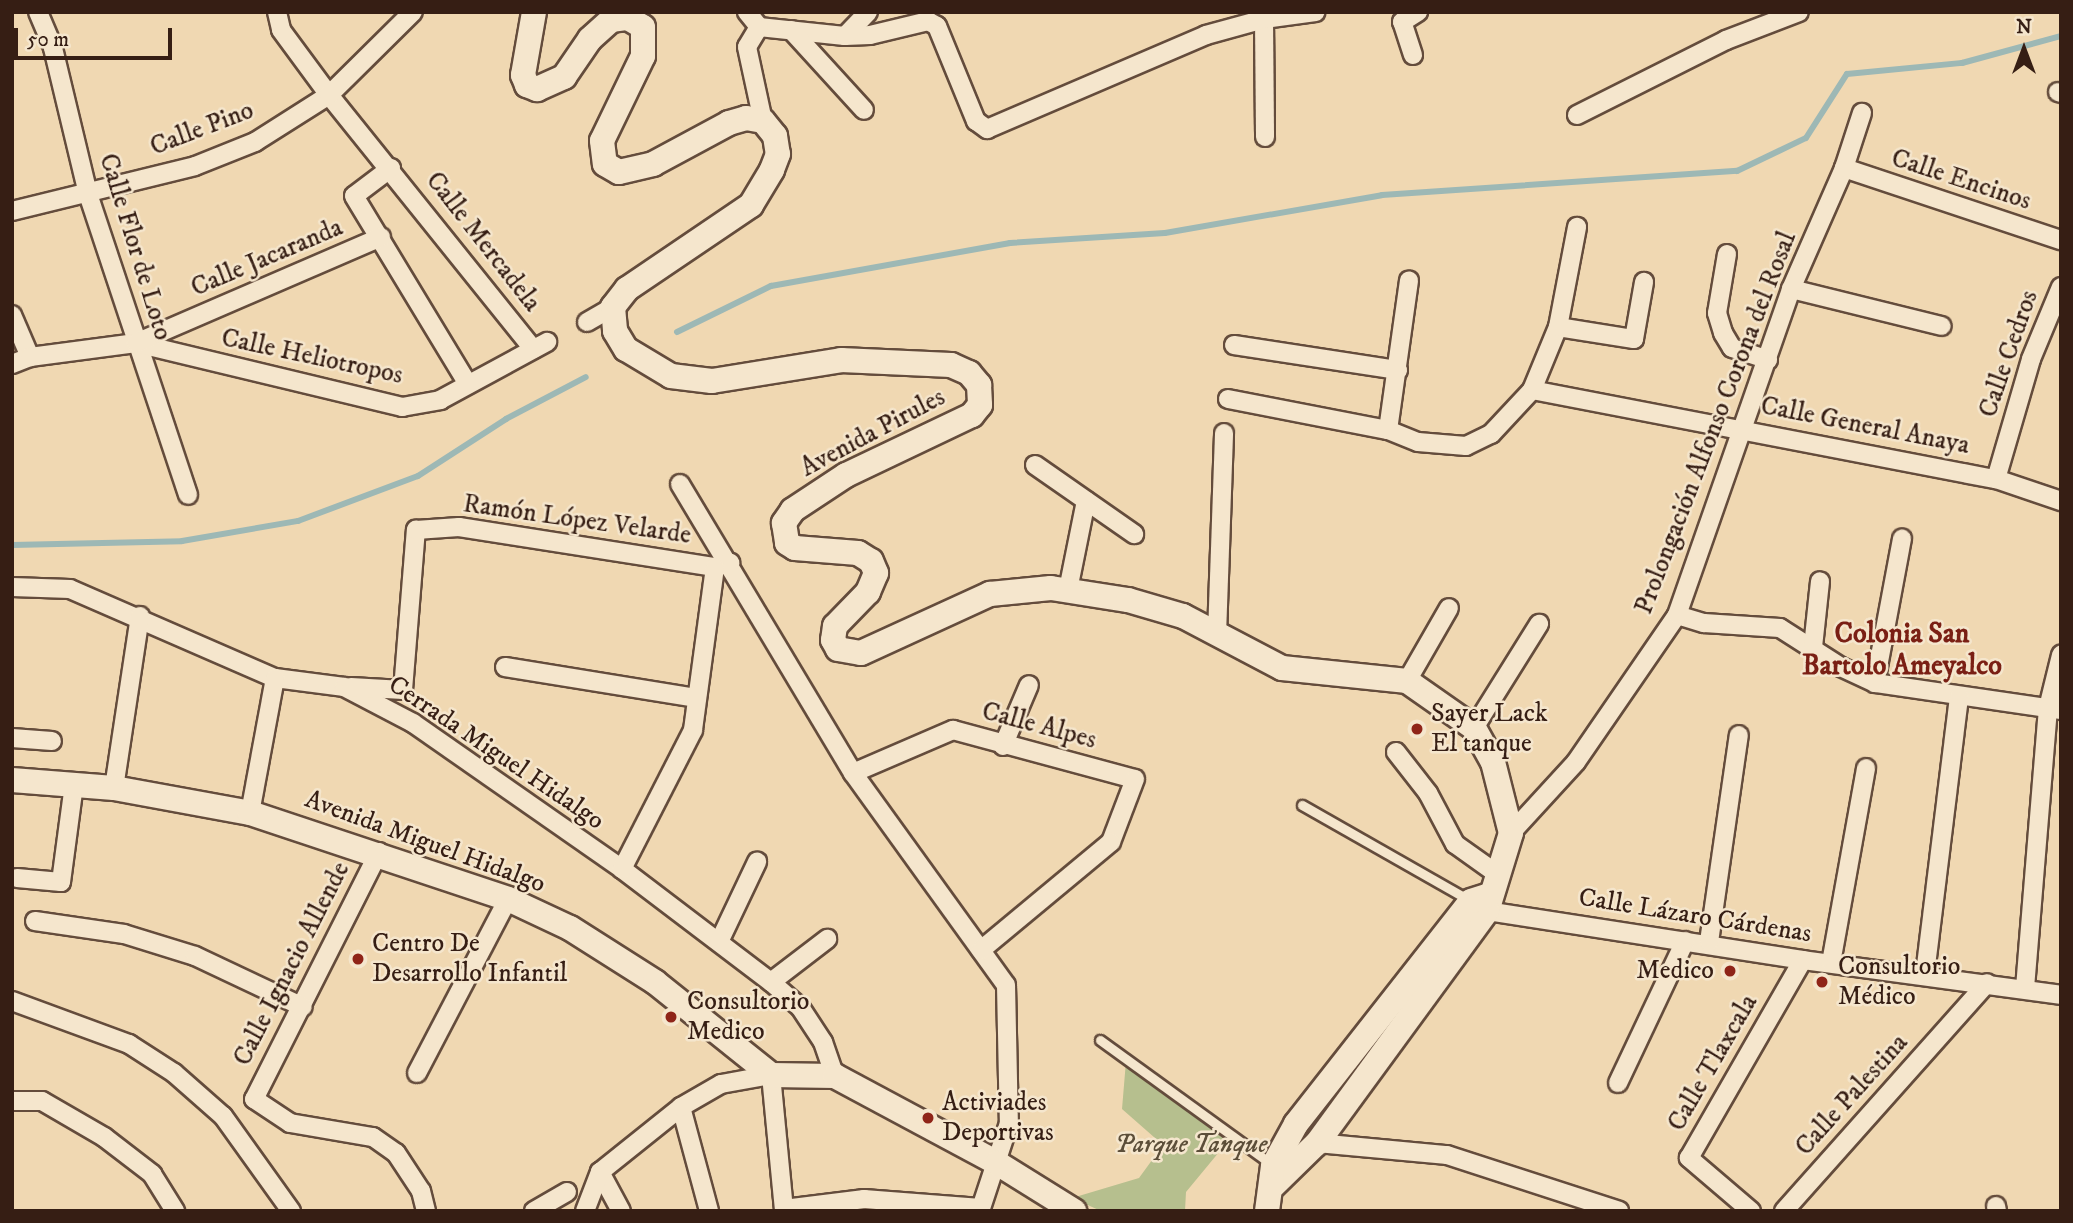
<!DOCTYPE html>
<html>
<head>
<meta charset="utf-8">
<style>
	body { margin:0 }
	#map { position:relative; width:2073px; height:1223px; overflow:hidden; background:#f0d8b2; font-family:"IM FELL DW Pica",serif }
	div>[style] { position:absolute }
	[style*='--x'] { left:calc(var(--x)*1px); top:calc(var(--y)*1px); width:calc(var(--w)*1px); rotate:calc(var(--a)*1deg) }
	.green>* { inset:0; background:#b6bf8e }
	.stream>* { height:6px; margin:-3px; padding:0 3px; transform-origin:3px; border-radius:3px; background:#9db8b5 }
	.roads { filter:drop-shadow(2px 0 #644c3c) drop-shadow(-2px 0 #644c3c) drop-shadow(0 2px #644c3c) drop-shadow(0 -2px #644c3c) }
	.lane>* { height:9px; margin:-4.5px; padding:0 4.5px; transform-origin:4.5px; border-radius:4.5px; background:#f5e6cd }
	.street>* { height:18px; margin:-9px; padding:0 9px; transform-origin:9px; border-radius:9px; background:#f5e6cd }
	.secondary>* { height:24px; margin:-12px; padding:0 12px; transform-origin:12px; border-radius:12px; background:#f5e6cd }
	.dots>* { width:19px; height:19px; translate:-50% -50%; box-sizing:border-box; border:4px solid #f5e6cd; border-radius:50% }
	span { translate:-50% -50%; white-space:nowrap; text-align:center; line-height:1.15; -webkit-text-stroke:5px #f5e6cd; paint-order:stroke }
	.street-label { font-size:26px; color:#361e14 }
	.poi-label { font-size:26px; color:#361e14 }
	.left { translate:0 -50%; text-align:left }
	.right { translate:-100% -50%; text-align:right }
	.park-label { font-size:26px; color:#5c4e39; font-style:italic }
	.neighbourhood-label { font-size:28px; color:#7a1f14; font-weight:700 }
	.frame { position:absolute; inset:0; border:14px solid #361e14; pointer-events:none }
	.north { position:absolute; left:1989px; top:14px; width:70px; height:70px; -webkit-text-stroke:5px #f5e6cd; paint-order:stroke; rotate:0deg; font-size:19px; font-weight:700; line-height:28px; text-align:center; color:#361e14 }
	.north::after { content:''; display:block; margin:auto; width:24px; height:32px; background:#361e14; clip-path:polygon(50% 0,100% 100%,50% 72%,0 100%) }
	.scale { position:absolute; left:14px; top:28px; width:158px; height:32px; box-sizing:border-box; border:4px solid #361e14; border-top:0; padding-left:9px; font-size:21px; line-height:24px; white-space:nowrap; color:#361e14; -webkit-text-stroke:5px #f5e6cd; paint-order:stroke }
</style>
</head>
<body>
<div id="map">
	<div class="green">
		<div style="clip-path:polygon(1126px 1061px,1229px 1140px,1186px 1192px,1185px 1211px,1101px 1211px,1072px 1198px,1139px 1178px,1163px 1145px,1122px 1109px)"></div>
	</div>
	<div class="stream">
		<div style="--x:677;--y:332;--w:105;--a:-26.1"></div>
		<div style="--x:771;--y:286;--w:243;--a:-10.2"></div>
		<div style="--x:1010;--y:243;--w:155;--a:-3.7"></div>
		<div style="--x:1165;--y:233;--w:220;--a:-9.9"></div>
		<div style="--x:1382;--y:195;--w:356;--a:-3.9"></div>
		<div style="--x:1737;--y:171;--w:76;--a:-25.6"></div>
		<div style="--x:1806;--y:138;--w:76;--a:-57.4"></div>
		<div style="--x:1847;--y:74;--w:116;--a:-5.5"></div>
		<div style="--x:1962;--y:63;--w:103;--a:-15.3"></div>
		<div style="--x:12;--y:545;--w:170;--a:-1.3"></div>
		<div style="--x:182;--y:541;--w:118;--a:-9.8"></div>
		<div style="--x:298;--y:521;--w:128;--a:-20.6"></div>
		<div style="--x:418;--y:476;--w:105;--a:-32.9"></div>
		<div style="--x:506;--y:419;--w:90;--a:-27.7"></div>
	</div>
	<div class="roads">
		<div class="lane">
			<div style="--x:1302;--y:805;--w:194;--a:29.6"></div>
			<div style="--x:1100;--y:1040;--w:211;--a:35.9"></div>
		</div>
		<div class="street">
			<div style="--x:38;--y:12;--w:39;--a:67"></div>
			<div style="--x:53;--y:48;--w:150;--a:76.5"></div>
			<div style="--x:88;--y:194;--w:317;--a:71.6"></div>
			<div style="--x:277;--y:12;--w:18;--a:77"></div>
			<div style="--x:281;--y:30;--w:81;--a:53.6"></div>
			<div style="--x:329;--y:95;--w:326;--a:51.2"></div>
			<div style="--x:747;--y:12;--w:19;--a:51"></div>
			<div style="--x:1264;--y:19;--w:118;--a:89.5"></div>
			<div style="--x:759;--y:27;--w:86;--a:6"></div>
			<div style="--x:845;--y:36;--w:25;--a:-2"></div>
			<div style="--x:870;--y:35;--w:60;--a:-13.6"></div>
			<div style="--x:928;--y:21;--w:10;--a:29"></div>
			<div style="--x:937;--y:26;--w:103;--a:67.7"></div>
			<div style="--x:976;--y:121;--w:14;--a:36"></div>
			<div style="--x:987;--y:129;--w:238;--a:-23.2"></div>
			<div style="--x:1206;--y:35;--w:60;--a:-15.4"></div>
			<div style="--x:1264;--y:19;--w:52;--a:-7.7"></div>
			<div style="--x:759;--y:27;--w:23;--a:121"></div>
			<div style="--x:747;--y:47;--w:76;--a:77.8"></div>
			<div style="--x:791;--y:30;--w:108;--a:47.6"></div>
			<div style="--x:845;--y:36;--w:33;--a:-46"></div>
			<div style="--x:1413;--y:55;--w:35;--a:-108"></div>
			<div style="--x:1402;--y:22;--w:19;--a:-32"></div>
			<div style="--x:2058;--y:92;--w:3;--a:18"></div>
			<div style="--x:1577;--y:115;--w:167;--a:-26.7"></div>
			<div style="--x:1726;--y:40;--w:78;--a:-21"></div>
			<div style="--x:391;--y:168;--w:46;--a:142.9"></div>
			<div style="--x:354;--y:196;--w:220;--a:58.8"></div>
			<div style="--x:1844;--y:168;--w:229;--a:18.4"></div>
			<div style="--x:12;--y:211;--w:188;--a:-13.8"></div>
			<div style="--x:195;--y:166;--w:65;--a:-21.8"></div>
			<div style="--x:255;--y:142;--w:88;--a:-32.4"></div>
			<div style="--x:329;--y:95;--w:118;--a:-44.7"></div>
			<div style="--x:1727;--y:254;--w:60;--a:99.6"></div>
			<div style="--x:1717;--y:313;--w:21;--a:73"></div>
			<div style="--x:1723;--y:333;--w:17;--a:59"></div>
			<div style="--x:1732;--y:348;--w:38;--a:18"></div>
			<div style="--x:1791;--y:289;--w:155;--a:13.8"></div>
			<div style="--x:12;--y:315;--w:46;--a:66.8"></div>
			<div style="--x:587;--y:322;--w:30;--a:-30"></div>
			<div style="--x:1558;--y:327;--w:77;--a:9"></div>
			<div style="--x:1634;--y:339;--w:58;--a:-80"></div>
			<div style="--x:136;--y:343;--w:274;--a:13.5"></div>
			<div style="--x:402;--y:407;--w:39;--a:-10"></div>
			<div style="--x:440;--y:400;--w:122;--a:-28.5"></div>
			<div style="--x:1234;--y:345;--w:166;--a:8.7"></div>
			<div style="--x:12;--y:364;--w:19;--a:-21"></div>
			<div style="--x:30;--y:357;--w:107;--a:-7.5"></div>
			<div style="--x:136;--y:343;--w:267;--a:-23.4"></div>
			<div style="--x:1532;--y:390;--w:472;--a:10.9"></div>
			<div style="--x:1996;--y:479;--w:69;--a:18.7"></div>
			<div style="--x:1228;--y:399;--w:163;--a:11"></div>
			<div style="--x:1388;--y:430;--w:32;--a:22"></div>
			<div style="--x:1418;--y:442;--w:48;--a:4.8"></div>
			<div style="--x:1466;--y:446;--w:28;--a:-26"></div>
			<div style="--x:1491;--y:434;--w:60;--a:-47"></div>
			<div style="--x:1532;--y:390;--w:68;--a:-67.6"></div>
			<div style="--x:1558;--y:327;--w:102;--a:-79.2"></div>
			<div style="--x:1388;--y:430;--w:151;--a:-82"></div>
			<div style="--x:1035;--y:465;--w:121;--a:34.9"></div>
			<div style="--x:1996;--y:479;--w:125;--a:-73.7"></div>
			<div style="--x:2031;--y:359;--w:78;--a:-67.4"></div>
			<div style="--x:680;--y:484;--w:337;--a:59.1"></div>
			<div style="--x:853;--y:773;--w:261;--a:54.2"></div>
			<div style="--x:1006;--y:985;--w:138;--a:88.8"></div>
			<div style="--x:1009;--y:1123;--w:93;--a:108.2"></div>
			<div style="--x:12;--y:587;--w:58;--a:2"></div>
			<div style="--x:70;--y:589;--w:223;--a:23.5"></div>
			<div style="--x:275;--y:678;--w:70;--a:7.4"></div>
			<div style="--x:344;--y:687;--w:78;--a:27.6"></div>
			<div style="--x:413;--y:723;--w:255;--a:34.9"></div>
			<div style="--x:622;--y:869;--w:187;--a:37.2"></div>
			<div style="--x:771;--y:982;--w:38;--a:41"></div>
			<div style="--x:800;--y:1007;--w:42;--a:56.7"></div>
			<div style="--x:823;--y:1042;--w:36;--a:71"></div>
			<div style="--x:1068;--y:590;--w:91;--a:-78.6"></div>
			<div style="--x:1677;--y:615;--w:28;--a:17"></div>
			<div style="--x:1704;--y:623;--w:76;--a:3.8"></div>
			<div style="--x:1780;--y:628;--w:72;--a:32.6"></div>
			<div style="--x:1841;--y:667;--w:38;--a:25"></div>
			<div style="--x:1875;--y:683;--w:188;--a:8.3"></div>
			<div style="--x:1217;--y:635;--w:202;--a:-88"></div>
			<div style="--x:1813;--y:647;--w:66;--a:-83.9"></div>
			<div style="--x:505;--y:667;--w:193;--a:9.2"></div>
			<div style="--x:1407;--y:681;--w:84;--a:-60.1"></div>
			<div style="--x:1875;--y:683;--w:147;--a:-79.4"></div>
			<div style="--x:351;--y:687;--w:52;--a:3.3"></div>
			<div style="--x:403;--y:690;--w:161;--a:-85.4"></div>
			<div style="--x:416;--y:530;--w:43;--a:-4"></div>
			<div style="--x:459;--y:527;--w:259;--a:8.9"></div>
			<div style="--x:715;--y:567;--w:16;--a:-15"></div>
			<div style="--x:1474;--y:728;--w:123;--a:-58"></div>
			<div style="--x:12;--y:738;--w:40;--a:4.3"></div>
			<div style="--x:1003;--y:746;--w:66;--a:-66.9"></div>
			<div style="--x:1396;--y:752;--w:52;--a:52"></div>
			<div style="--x:1428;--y:793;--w:58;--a:62.1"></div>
			<div style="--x:1455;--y:844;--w:55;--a:35.4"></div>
			<div style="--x:853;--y:773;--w:109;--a:-23.3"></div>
			<div style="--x:953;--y:730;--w:188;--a:15.1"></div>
			<div style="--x:1135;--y:779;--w:67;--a:110.9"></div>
			<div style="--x:1111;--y:842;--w:169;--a:140.3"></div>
			<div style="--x:114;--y:788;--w:174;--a:-81.4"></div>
			<div style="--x:250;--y:813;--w:137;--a:-79.5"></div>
			<div style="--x:1511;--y:833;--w:96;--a:-47.5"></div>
			<div style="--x:1576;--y:762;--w:178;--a:-55.5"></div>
			<div style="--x:1677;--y:615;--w:345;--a:-70.7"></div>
			<div style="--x:1791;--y:289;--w:132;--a:-66.3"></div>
			<div style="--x:1844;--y:168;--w:58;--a:-71.9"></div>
			<div style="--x:379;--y:852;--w:277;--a:116.8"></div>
			<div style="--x:254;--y:1099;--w:43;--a:33.7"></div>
			<div style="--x:290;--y:1123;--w:84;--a:9.6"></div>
			<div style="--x:373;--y:1137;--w:28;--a:35"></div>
			<div style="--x:396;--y:1153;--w:45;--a:56.7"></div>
			<div style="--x:421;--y:1191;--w:21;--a:76"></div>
			<div style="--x:622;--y:869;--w:156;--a:-62.9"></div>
			<div style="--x:693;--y:730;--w:164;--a:-82.3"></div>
			<div style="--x:17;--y:878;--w:44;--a:5.2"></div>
			<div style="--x:61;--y:882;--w:99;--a:-82.4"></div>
			<div style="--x:1477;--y:905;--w:12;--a:31"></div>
			<div style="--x:1487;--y:911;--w:320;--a:8.8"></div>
			<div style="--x:1803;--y:960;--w:260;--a:7.7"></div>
			<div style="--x:35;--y:921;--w:90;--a:8.3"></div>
			<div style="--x:124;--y:934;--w:74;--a:17.2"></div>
			<div style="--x:195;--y:956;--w:119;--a:25.3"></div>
			<div style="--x:719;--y:942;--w:89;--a:-64.6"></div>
			<div style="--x:1709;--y:942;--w:209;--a:-81.8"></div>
			<div style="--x:1831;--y:963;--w:198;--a:-79.8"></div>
			<div style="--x:1925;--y:974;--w:280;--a:-83"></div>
			<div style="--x:771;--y:982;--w:71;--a:-37.5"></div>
			<div style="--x:2025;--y:988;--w:281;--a:-85.3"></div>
			<div style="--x:2048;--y:708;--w:55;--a:-76.2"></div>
			<div style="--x:12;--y:1001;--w:125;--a:20.2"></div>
			<div style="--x:129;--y:1044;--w:54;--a:32.8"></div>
			<div style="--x:174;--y:1073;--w:65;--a:41.3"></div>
			<div style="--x:223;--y:1116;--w:117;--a:54.4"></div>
			<div style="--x:417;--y:1073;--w:196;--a:-62.4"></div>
			<div style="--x:1618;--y:1083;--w:157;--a:-64.7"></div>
			<div style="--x:12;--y:1101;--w:30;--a:0"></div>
			<div style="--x:42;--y:1101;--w:72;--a:30.1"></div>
			<div style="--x:104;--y:1137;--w:61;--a:37.6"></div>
			<div style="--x:152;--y:1174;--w:44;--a:58.1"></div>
			<div style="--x:681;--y:1107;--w:108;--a:74.9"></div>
			<div style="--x:1317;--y:1143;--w:131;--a:5.3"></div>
			<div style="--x:1447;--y:1155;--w:181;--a:18"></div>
			<div style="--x:600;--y:1172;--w:44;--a:61.7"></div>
			<div style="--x:1996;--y:1206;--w:5;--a:79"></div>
			<div style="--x:784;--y:1209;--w:81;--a:-7.1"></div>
			<div style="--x:864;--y:1199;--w:117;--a:4.4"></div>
			<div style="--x:534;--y:1211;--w:38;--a:-30"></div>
			<div style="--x:585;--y:1211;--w:42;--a:-69"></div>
			<div style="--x:600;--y:1172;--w:104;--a:-38.7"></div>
			<div style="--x:681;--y:1107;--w:46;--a:-29.9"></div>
			<div style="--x:721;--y:1084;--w:51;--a:-10.2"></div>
			<div style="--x:771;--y:1075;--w:137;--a:84.5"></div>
			<div style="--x:1751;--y:1211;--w:82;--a:-139.5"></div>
			<div style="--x:1689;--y:1158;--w:228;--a:-60.1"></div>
			<div style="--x:1784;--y:1211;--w:305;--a:-48.3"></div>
		</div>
		<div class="secondary">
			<div style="--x:534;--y:12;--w:64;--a:99.9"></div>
			<div style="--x:523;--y:75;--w:11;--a:68"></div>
			<div style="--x:527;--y:85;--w:11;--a:22"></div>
			<div style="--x:537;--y:89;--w:30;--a:-24"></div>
			<div style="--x:564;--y:77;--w:46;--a:-55.6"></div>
			<div style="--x:590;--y:39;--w:28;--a:-42"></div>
			<div style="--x:611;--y:20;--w:17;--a:-7"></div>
			<div style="--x:628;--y:18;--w:17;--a:31"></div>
			<div style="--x:643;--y:27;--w:29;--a:90"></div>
			<div style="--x:643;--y:56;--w:94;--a:115.8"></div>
			<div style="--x:602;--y:141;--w:23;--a:83"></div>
			<div style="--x:605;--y:164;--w:16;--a:30"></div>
			<div style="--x:619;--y:172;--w:35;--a:-13"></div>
			<div style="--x:653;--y:164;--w:86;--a:-28.3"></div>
			<div style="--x:729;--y:123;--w:18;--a:-16"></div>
			<div style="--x:746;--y:118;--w:17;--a:10"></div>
			<div style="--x:763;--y:121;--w:19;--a:51"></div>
			<div style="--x:775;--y:136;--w:18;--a:81"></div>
			<div style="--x:778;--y:154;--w:17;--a:111"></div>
			<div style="--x:772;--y:170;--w:41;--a:121"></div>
			<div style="--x:751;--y:205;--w:150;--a:145.9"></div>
			<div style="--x:627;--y:289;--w:23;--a:128"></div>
			<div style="--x:613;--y:307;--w:24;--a:85"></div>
			<div style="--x:615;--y:331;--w:21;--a:59"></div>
			<div style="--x:626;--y:349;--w:52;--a:31"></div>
			<div style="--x:671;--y:376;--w:41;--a:7"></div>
			<div style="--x:712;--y:381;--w:131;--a:-9.2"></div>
			<div style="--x:841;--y:360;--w:110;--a:2.6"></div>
			<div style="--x:951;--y:365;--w:20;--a:24"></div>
			<div style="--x:969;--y:373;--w:16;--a:50"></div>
			<div style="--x:979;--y:385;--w:20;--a:87"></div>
			<div style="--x:980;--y:405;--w:13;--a:129"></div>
			<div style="--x:972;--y:415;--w:140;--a:154.5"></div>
			<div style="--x:846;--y:475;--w:64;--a:146.6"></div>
			<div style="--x:793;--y:510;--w:16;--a:125"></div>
			<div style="--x:784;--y:523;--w:20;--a:81"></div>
			<div style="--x:787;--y:543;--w:9;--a:32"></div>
			<div style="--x:795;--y:548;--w:63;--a:4.5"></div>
			<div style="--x:858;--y:553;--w:15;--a:32"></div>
			<div style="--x:871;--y:561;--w:13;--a:67"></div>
			<div style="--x:876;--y:573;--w:21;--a:113"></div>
			<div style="--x:868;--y:592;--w:47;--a:134.1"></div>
			<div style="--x:835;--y:626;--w:14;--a:98"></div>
			<div style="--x:833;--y:640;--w:10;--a:61"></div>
			<div style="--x:838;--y:649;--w:23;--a:10"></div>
			<div style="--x:861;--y:653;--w:142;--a:-24.6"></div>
			<div style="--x:990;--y:594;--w:61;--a:-5.6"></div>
			<div style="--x:1051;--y:588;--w:78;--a:8.9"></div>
			<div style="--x:1128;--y:600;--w:57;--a:16.2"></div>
			<div style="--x:1183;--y:616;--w:112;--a:27.7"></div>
			<div style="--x:1282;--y:668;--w:126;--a:5.9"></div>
			<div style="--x:1407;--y:681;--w:82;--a:35"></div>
			<div style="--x:1474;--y:728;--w:39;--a:61"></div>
			<div style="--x:1493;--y:762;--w:73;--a:75.8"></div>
			<div style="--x:1511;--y:833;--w:82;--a:107.1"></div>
			<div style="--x:1487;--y:911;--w:288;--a:126.2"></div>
			<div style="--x:1317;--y:1143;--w:60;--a:135.7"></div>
			<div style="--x:12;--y:780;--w:102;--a:4.5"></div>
			<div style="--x:114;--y:788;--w:138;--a:10.4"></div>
			<div style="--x:250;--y:813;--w:272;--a:18.4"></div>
			<div style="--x:508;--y:899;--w:68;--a:25.1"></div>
			<div style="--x:570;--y:928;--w:101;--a:32.4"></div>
			<div style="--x:655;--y:982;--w:149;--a:38.7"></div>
			<div style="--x:771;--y:1075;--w:64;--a:0.9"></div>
			<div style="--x:835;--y:1076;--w:184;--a:28.2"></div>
			<div style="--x:997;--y:1163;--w:91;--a:31.9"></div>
			<div style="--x:1267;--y:1211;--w:45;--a:-82.4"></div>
			<div style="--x:1273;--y:1166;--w:48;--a:-61.3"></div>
			<div style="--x:1296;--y:1124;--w:283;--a:-51.9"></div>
			<div style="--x:1471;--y:901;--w:19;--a:-18"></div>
		</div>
	</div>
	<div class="dots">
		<div style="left:1417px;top:729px;background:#8f2418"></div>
		<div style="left:358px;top:959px;background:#8f2418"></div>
		<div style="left:1730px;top:971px;background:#8f2418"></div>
		<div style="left:1822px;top:982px;background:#8f2418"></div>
		<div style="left:671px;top:1017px;background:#8f2418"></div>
		<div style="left:928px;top:1118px;background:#8f2418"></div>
	</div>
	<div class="street-label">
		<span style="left:202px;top:129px;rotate:-21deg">Calle Pino</span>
		<span style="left:1961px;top:180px;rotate:18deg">Calle Encinos</span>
		<span style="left:483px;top:242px;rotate:52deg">Calle Mercadela</span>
		<span style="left:135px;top:247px;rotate:73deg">Calle Flor de Loto</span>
		<span style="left:267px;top:258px;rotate:-23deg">Calle Jacaranda</span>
		<span style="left:2009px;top:354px;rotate:-71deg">Calle Cedros</span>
		<span style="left:312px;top:357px;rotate:12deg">Calle Heliotropos</span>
		<span style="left:1716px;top:423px;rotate:-69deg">Prolongación Alfonso Corona del Rosal</span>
		<span style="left:1865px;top:426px;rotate:11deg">Calle General Anaya</span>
		<span style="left:873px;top:433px;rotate:-28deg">Avenida Pirules</span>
		<span style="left:577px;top:520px;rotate:8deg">Ramón López Velarde</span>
		<span style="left:1039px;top:726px;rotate:15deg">Calle Alpes</span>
		<span style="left:496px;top:753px;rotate:34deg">Cerrada Miguel Hidalgo</span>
		<span style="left:425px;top:842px;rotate:20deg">Avenida Miguel Hidalgo</span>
		<span style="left:1695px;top:916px;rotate:9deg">Calle Lázaro Cárdenas</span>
		<span style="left:292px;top:964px;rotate:-63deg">Calle Ignacio Allende</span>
		<span style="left:1713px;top:1063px;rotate:-60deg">Calle Tlaxcala</span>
		<span style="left:1852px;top:1095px;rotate:-48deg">Calle Palestina</span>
	</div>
	<div class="poi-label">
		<span class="left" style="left:1431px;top:729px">Sayer Lack<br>El tanque</span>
		<span class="left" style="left:372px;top:959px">Centro De<br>Desarrollo Infantil</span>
		<span class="left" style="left:1838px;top:982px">Consultorio<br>Médico</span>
		<span class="right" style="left:1714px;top:971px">Medico</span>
		<span class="left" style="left:687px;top:1017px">Consultorio<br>Medico</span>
		<span class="left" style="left:942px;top:1118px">Activiades<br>Deportivas</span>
	</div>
	<div class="park-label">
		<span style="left:1191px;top:1145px">Parque Tanque</span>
	</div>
	<div class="neighbourhood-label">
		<span style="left:1902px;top:650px">Colonia San<br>Bartolo Ameyalco</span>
	</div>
	<div class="frame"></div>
	<div class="north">N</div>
	<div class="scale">50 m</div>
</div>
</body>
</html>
